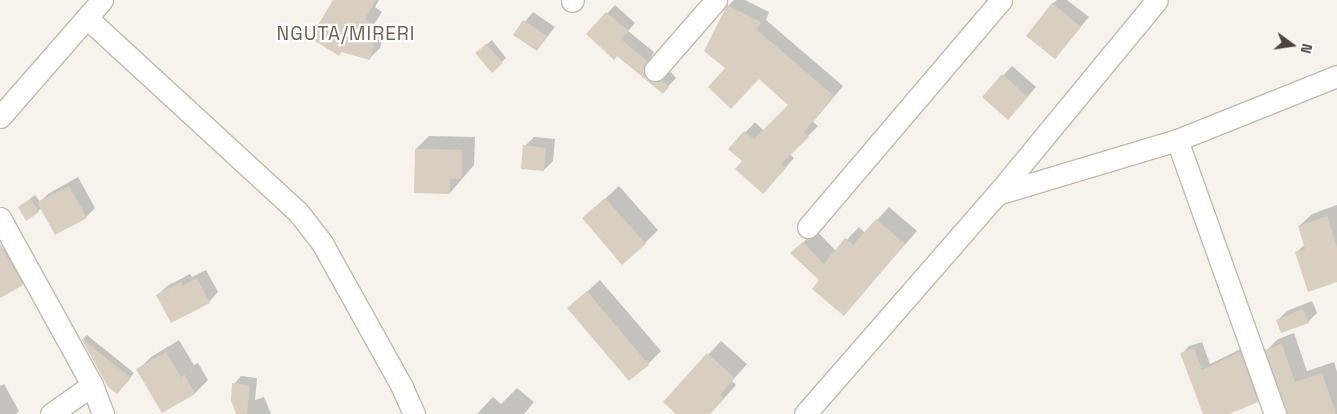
<!DOCTYPE html>
<html>
<head>
<meta charset="utf-8">
<style>
	body { margin:0 }
	#map { position:relative; width:1337px; height:414px; overflow:hidden; background:#f6f3ec; font-family:"Space Grotesk",sans-serif }
	div>[style] { position:absolute }
	[style*='--x'] { left:calc(var(--x)*1px); top:calc(var(--y)*1px); width:calc(var(--w)*1px); rotate:calc(var(--a)*1deg) }
	.shadow>* { inset:0; background:#0003 }
	.building>* { inset:0; background:#d8cfc1 }
	.roads { filter:drop-shadow(1px 0 #c2bbae) drop-shadow(-1px 0 #c2bbae) drop-shadow(0 1px #c2bbae) drop-shadow(0 -1px #c2bbae) }
	.minor>* { height:21px; margin:-10.5px; padding:0 10.5px; transform-origin:10.5px; border-radius:10.5px; background:#fff }
	span { translate:-50% -50%; white-space:nowrap; text-align:center; line-height:1.15; -webkit-text-stroke:4.5px #fff; paint-order:stroke }
	.quarter-label { font-size:19px; color:#6e6250; letter-spacing:1px }
	.north { position:absolute; left:1267px; top:20px; width:50px; height:50px; -webkit-text-stroke:4px #fff; paint-order:stroke; rotate:104deg; font-size:14px; font-weight:700; line-height:20px; text-align:center; color:#4b4439 }
	.north::after { content:''; display:block; margin:auto; width:18px; height:22px; background:#4b4439; clip-path:polygon(50% 0,100% 100%,50% 72%,0 100%) }
</style>
</head>
<body>
<div id="map">
	<div class="shadow">
		<div style="clip-path:polygon(335px 0,379px 0,375px 7px,382px 12px,371px 29px,384px 33px,380px 48px,369px 59px)"></div>
		<div style="clip-path:polygon(734px 0,745px 0,769px 12px,766px 20px,843px 86px,813px 122px,818px 126px,790px 154px,794px 158px,772px 183px,730px 149px,755px 122px,764px 131px,790px 105px,759px 78px,727px 68px,728px 6px)"></div>
		<div style="clip-path:polygon(1057px 0,1067px 0,1089px 17px,1055px 57px,1052px 4px)"></div>
		<div style="clip-path:polygon(615px 5px,635px 23px,628px 31px,654px 52px,650px 59px,654px 71px,662px 75px,671px 72px,676px 78px,663px 92px,618px 54px,588px 34px)"></div>
		<div style="clip-path:polygon(533px 12px,555px 27px,537px 50px,515px 34px)"></div>
		<div style="clip-path:polygon(492px 40px,506px 58px,492px 71px,481px 49px)"></div>
		<div style="clip-path:polygon(1012px 66px,1036px 87px,1017px 109px,983px 97px)"></div>
		<div style="clip-path:polygon(429px 136px,475px 137px,474px 165px,450px 193px,416px 149px)"></div>
		<div style="clip-path:polygon(534px 137px,555px 139px,553px 161px,544px 170px,525px 146px)"></div>
		<div style="clip-path:polygon(78px 177px,95px 208px,86px 217px,42px 208px,38px 211px,19px 207px,35px 195px,40px 202px,48px 194px)"></div>
		<div style="clip-path:polygon(619px 186px,658px 230px,645px 243px,584px 218px)"></div>
		<div style="clip-path:polygon(1337px 205px,1337px 280px,1296px 253px,1305px 244px,1299px 226px,1312px 214px)"></div>
		<div style="clip-path:polygon(889px 207px,917px 231px,844px 314px,821px 280px,792px 253px,816px 230px,836px 251px,859px 227px,865px 233px)"></div>
		<div style="clip-path:polygon(16px 242px,33px 273px,22px 284px,0 296px,0 244px,3px 249px)"></div>
		<div style="clip-path:polygon(206px 270px,218px 292px,209px 302px,158px 295px,167px 286px,190px 274px,192px 277px)"></div>
		<div style="clip-path:polygon(600px 280px,661px 351px,648px 364px,569px 308px)"></div>
		<div style="clip-path:polygon(1312px 301px,1317px 313px,1308px 322px,1278px 320px,1287px 311px)"></div>
		<div style="clip-path:polygon(1294px 333px,1307px 371px,1334px 362px,1337px 372px,1337px 414px,1288px 414px,1267px 350px,1278px 339px)"></div>
		<div style="clip-path:polygon(87px 335px,134px 373px,121px 388px,109px 386px,83px 339px)"></div>
		<div style="clip-path:polygon(179px 340px,194px 365px,198px 363px,208px 380px,195px 393px,162px 412px,138px 370px,151px 357px)"></div>
		<div style="clip-path:polygon(721px 341px,747px 364px,732px 381px,736px 385px,710px 414px,678px 414px,665px 402px)"></div>
		<div style="clip-path:polygon(1202px 342px,1210px 364px,1247px 346px,1264px 394px,1257px 401px,1223px 414px,1204px 414px,1182px 354px,1189px 346px)"></div>
		<div style="clip-path:polygon(241px 376px,257px 378px,255px 400px,264px 397px,271px 414px,237px 414px,234px 384px)"></div>
		<div style="clip-path:polygon(4px 384px,19px 411px,16px 414px,0 414px,0 386px)"></div>
		<div style="clip-path:polygon(517px 388px,534px 402px,524px 414px,477px 414px,493px 397px,501px 404px)"></div>
	</div>
	<div class="building">
		<div style="clip-path:polygon(333px 0,376px 0,365px 19px,372px 23px,362px 41px,374px 44px,370px 60px,341px 52px,339px 56px,310px 38px)"></div>
		<div style="clip-path:polygon(1052px 3px,1081px 27px,1055px 59px,1026px 36px)"></div>
		<div style="clip-path:polygon(727px 5px,761px 22px,757px 30px,834px 96px,804px 132px,809px 137px,781px 164px,786px 168px,763px 194px,735px 169px,742px 161px,728px 149px,744px 131px,754px 139px,788px 105px,759px 79px,731px 109px,708px 87px,725px 68px,704px 51px)"></div>
		<div style="clip-path:polygon(606px 12px,629px 31px,621px 39px,647px 61px,643px 68px,646px 79px,653px 82px,662px 80px,669px 87px,663px 94px,617px 56px,614px 60px,586px 34px)"></div>
		<div style="clip-path:polygon(523px 20px,547px 36px,537px 51px,513px 35px)"></div>
		<div style="clip-path:polygon(486px 44px,503px 63px,492px 73px,475px 53px)"></div>
		<div style="clip-path:polygon(1002px 74px,1028px 97px,1008px 120px,982px 97px)"></div>
		<div style="clip-path:polygon(523px 145px,546px 148px,544px 171px,521px 169px)"></div>
		<div style="clip-path:polygon(415px 149px,462px 150px,462px 179px,450px 179px,450px 194px,414px 193px)"></div>
		<div style="clip-path:polygon(69px 186px,87px 218px,55px 235px,37px 202px)"></div>
		<div style="clip-path:polygon(605px 198px,646px 244px,622px 265px,582px 218px)"></div>
		<div style="clip-path:polygon(31px 199px,39px 212px,26px 221px,18px 207px)"></div>
		<div style="clip-path:polygon(1327px 216px,1337px 247px,1337px 282px,1308px 292px,1295px 252px,1305px 249px,1298px 226px)"></div>
		<div style="clip-path:polygon(876px 219px,905px 244px,844px 316px,812px 289px,819px 280px,790px 253px,803px 242px,824px 264px,845px 238px,853px 245px)"></div>
		<div style="clip-path:polygon(0 244px,23px 285px,0 298px)"></div>
		<div style="clip-path:polygon(197px 278px,210px 303px,171px 323px,156px 295px,181px 282px,183px 286px)"></div>
		<div style="clip-path:polygon(587px 291px,649px 365px,629px 381px,567px 308px)"></div>
		<div style="clip-path:polygon(1303px 309px,1309px 323px,1281px 333px,1276px 320px)"></div>
		<div style="clip-path:polygon(81px 338px,131px 378px,117px 394px,108px 387px)"></div>
		<div style="clip-path:polygon(1282px 344px,1295px 382px,1322px 373px,1336px 414px,1287px 414px,1265px 350px)"></div>
		<div style="clip-path:polygon(1194px 348px,1202px 370px,1240px 352px,1258px 402px,1229px 414px,1203px 414px,1180px 353px)"></div>
		<div style="clip-path:polygon(166px 352px,181px 377px,185px 375px,195px 394px,162px 413px,136px 369px)"></div>
		<div style="clip-path:polygon(707px 353px,735px 378px,720px 395px,724px 399px,710px 414px,676px 414px,663px 402px)"></div>
		<div style="clip-path:polygon(232px 383px,250px 385px,247px 414px,236px 414px,231px 400px)"></div>
	</div>
	<div class="roads">
		<div class="minor">
			<div style="--x:572;--y:1;--w:1;--a:-45"></div>
			<div style="--x:87;--y:18;--w:287;--a:42.6"></div>
			<div style="--x:298;--y:212;--w:39;--a:52"></div>
			<div style="--x:322;--y:243;--w:165;--a:60.9"></div>
			<div style="--x:402;--y:387;--w:30;--a:66"></div>
			<div style="--x:655;--y:70;--w:93;--a:-48.9"></div>
			<div style="--x:0;--y:117;--w:155;--a:-48.9"></div>
			<div style="--x:1177;--y:140;--w:291;--a:70.3"></div>
			<div style="--x:997;--y:194;--w:188;--a:-16.7"></div>
			<div style="--x:1177;--y:140;--w:172;--a:-21.8"></div>
			<div style="--x:0;--y:218;--w:191;--a:61.1"></div>
			<div style="--x:92;--y:385;--w:31;--a:69"></div>
			<div style="--x:808;--y:227;--w:298;--a:-49.6"></div>
			<div style="--x:51;--y:414;--w:50;--a:-35.3"></div>
			<div style="--x:805;--y:414;--w:292;--a:-48.9"></div>
			<div style="--x:997;--y:194;--w:251;--a:-50.5"></div>
		</div>
	</div>
	<div class="quarter-label">
		<span style="left:346px;top:34px">NGUTA/MIRERI</span>
	</div>
	<div class="north">N</div>
</div>
</body>
</html>
